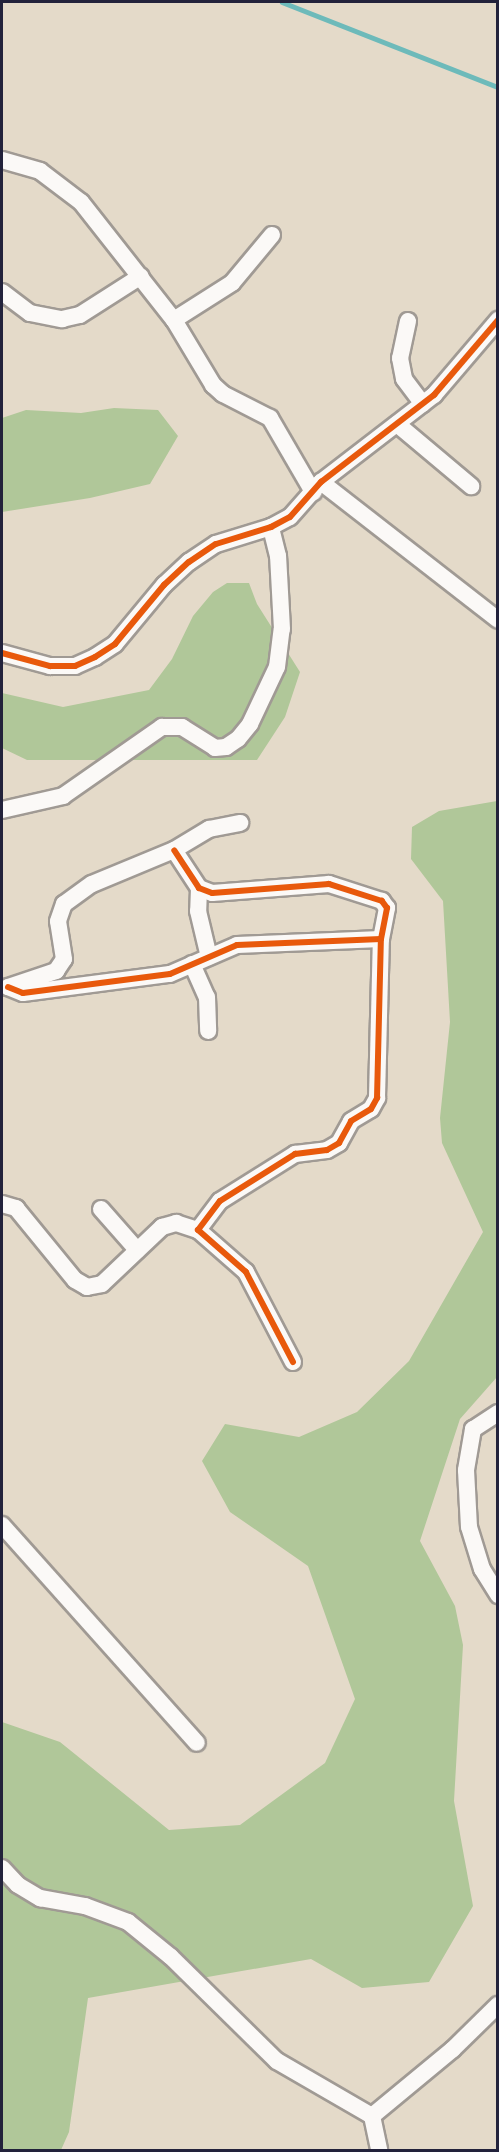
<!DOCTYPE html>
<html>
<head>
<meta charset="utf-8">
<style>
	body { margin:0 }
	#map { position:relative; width:499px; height:2152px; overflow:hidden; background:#e4dac9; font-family:Delius,sans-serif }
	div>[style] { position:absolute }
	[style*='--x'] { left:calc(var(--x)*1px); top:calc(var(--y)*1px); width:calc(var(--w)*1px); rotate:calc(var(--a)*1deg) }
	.forest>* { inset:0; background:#b0c799 }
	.stream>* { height:4.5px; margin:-2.25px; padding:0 2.25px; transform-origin:2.25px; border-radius:2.25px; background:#6dbaba }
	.roads { filter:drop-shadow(2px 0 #a09a94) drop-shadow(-2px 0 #a09a94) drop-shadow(0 2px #a09a94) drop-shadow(0 -2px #a09a94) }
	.minor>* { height:16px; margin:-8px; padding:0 8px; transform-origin:8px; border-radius:8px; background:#fbf9f7 }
	.cycleway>* { height:6px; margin:-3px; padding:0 3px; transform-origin:3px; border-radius:3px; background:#e8590c }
	span { translate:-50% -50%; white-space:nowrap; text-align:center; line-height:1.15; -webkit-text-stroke:6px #f6f6f2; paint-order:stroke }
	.frame { position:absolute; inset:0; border:3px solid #22223b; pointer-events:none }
</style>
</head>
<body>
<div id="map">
	<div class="forest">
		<div style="clip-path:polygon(114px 408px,158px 410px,178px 436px,150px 484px,90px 498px,2px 512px,2px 418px,26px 410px,81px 413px)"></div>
		<div style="clip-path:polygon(227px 583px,249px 583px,257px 604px,300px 672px,285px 717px,257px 760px,27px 760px,2px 748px,2px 693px,63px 707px,149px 690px,172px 659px,193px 616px,213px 592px)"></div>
		<div style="clip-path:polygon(497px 801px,497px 1377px,460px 1419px,420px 1541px,455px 1606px,463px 1645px,454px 1801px,473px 1906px,429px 1982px,362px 1988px,311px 1959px,88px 1998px,69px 2132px,61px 2150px,2px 2150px,2px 1722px,60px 1742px,169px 1830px,240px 1825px,325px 1763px,355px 1699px,308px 1566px,230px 1512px,202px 1461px,225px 1424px,299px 1437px,357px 1412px,409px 1361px,483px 1232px,442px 1143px,440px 1118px,450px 1022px,443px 901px,411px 859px,412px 827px,439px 811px)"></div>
	</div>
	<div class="stream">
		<div style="--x:282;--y:2;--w:232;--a:21.5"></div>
	</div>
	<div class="roads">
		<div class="minor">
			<div style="--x:2;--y:160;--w:40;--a:16"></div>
			<div style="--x:40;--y:171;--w:51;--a:37.1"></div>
			<div style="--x:81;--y:202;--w:150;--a:51.8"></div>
			<div style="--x:272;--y:235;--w:62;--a:129.8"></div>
			<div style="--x:232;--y:283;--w:69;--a:147.5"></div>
			<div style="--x:174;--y:320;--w:76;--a:59"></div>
			<div style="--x:213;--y:385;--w:13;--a:42"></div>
			<div style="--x:223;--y:394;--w:53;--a:27.1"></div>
			<div style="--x:270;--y:418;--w:86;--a:59.8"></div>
			<div style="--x:2;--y:292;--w:35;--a:37"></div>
			<div style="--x:30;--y:313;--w:33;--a:11"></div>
			<div style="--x:62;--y:319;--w:18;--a:-13"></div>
			<div style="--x:80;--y:315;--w:72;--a:-32.6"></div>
			<div style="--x:408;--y:321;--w:38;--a:102"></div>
			<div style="--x:400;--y:358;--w:21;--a:79"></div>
			<div style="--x:404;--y:379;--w:31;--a:53"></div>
			<div style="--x:397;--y:424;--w:97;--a:40"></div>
			<div style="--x:321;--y:482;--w:224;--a:37.9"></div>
			<div style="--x:2;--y:653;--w:50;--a:15.2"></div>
			<div style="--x:50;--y:666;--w:25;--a:0"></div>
			<div style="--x:75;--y:666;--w:22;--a:-24"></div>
			<div style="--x:95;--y:657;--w:24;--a:-33"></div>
			<div style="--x:115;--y:644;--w:77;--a:-50.3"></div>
			<div style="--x:164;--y:585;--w:34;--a:-43"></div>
			<div style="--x:189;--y:562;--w:32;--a:-34"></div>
			<div style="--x:216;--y:544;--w:58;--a:-17.2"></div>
			<div style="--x:271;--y:527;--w:21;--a:-28"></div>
			<div style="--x:290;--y:517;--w:47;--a:-48.5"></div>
			<div style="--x:321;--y:482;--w:143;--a:-37.6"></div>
			<div style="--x:434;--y:395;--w:99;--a:-49.5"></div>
			<div style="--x:2;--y:810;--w:63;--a:-12.9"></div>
			<div style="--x:63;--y:796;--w:121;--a:-34.9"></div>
			<div style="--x:162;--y:727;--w:20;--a:0"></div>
			<div style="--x:182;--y:727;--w:39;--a:32"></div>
			<div style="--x:215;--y:748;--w:11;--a:-5"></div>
			<div style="--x:226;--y:747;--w:14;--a:-34"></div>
			<div style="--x:238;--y:739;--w:19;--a:-51"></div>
			<div style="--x:250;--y:724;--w:63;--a:-64.7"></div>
			<div style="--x:277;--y:667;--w:38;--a:-83"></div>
			<div style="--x:282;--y:629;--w:73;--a:-93.1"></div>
			<div style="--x:278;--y:556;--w:30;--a:-104"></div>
			<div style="--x:199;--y:888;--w:23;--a:92"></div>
			<div style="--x:198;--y:911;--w:47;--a:76.6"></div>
			<div style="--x:192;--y:964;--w:36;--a:66"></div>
			<div style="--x:207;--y:997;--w:34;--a:88"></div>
			<div style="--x:8;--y:987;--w:16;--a:22"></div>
			<div style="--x:23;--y:993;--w:148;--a:-7.4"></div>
			<div style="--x:170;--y:974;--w:73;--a:-23.4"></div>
			<div style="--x:237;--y:945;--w:144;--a:-2.4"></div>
			<div style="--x:381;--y:939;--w:32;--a:-79"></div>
			<div style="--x:387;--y:908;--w:9;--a:-126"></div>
			<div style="--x:382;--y:901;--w:56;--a:-162.2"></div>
			<div style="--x:329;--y:884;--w:117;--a:175.6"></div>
			<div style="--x:212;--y:893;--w:14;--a:-159"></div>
			<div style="--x:199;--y:888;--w:45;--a:-123.3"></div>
			<div style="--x:8;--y:987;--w:51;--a:-18.4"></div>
			<div style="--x:56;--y:971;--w:14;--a:-56"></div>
			<div style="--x:64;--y:959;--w:38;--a:-99"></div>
			<div style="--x:58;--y:921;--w:18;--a:-71"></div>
			<div style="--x:64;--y:904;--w:34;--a:-36"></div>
			<div style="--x:92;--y:884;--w:89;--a:-22.5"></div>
			<div style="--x:174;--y:850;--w:41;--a:-31"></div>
			<div style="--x:209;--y:829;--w:32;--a:-11"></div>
			<div style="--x:2;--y:1204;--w:15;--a:16"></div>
			<div style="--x:16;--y:1208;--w:93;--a:50.7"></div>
			<div style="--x:75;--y:1280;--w:14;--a:30"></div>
			<div style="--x:87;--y:1287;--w:15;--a:-11"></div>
			<div style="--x:102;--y:1284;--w:83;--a:-43.5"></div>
			<div style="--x:162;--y:1227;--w:15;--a:-16"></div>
			<div style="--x:176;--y:1223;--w:23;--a:18"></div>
			<div style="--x:101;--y:1209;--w:55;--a:48.7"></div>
			<div style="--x:293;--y:1362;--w:102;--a:-117.6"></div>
			<div style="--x:246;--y:1272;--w:64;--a:-138.8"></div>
			<div style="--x:198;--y:1230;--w:36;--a:-53"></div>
			<div style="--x:220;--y:1201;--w:89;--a:-32.1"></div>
			<div style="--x:295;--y:1154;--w:32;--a:-7"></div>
			<div style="--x:327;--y:1150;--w:14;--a:-30"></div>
			<div style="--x:339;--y:1143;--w:25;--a:-61"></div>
			<div style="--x:351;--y:1121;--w:23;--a:-31"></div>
			<div style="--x:371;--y:1109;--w:13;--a:-61"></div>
			<div style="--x:377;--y:1098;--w:159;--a:-88.6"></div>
			<div style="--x:498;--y:1413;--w:30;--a:147"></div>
			<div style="--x:473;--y:1429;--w:42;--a:99.7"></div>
			<div style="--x:466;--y:1470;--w:57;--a:87"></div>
			<div style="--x:469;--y:1527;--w:44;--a:72.8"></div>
			<div style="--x:482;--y:1569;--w:31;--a:58"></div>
			<div style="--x:2;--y:1525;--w:292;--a:48.2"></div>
			<div style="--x:2;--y:1868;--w:23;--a:47"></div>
			<div style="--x:18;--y:1885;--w:26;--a:31"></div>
			<div style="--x:40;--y:1898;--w:46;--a:10.1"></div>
			<div style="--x:85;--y:1906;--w:46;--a:20.4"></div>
			<div style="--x:128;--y:1922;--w:55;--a:39.1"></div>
			<div style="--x:171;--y:1957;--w:148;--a:44.5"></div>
			<div style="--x:277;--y:2061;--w:110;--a:30.1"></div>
			<div style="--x:372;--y:2116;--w:35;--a:78"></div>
			<div style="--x:372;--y:2116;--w:105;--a:-39.6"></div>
			<div style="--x:453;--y:2049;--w:63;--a:-44.4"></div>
		</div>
	</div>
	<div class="cycleway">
		<div style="--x:2;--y:653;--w:50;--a:15.2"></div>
		<div style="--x:50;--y:666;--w:25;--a:0"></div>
		<div style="--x:75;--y:666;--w:22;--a:-24"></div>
		<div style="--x:95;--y:657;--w:24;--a:-33"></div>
		<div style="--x:115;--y:644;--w:77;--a:-50.3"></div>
		<div style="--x:164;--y:585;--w:34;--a:-43"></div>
		<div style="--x:189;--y:562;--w:32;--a:-34"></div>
		<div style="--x:216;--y:544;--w:58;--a:-17.2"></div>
		<div style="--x:271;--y:527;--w:21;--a:-28"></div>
		<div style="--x:290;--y:517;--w:47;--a:-48.5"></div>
		<div style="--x:321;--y:482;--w:143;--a:-37.6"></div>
		<div style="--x:434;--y:395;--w:99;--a:-49.5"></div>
		<div style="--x:8;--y:987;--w:16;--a:22"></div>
		<div style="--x:23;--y:993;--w:148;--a:-7.4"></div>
		<div style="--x:170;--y:974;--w:73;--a:-23.4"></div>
		<div style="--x:237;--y:945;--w:144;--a:-2.4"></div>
		<div style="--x:381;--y:939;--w:32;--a:-79"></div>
		<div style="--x:387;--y:908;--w:9;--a:-126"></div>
		<div style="--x:382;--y:901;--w:56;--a:-162.2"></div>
		<div style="--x:329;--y:884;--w:117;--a:175.6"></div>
		<div style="--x:212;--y:893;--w:14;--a:-159"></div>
		<div style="--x:199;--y:888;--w:45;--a:-123.3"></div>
		<div style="--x:293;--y:1362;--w:102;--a:-117.6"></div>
		<div style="--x:246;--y:1272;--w:64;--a:-138.8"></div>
		<div style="--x:198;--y:1230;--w:36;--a:-53"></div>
		<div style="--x:220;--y:1201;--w:89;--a:-32.1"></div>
		<div style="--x:295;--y:1154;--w:32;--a:-7"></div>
		<div style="--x:327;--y:1150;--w:14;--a:-30"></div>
		<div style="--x:339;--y:1143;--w:25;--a:-61"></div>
		<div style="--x:351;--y:1121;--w:23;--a:-31"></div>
		<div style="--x:371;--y:1109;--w:13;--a:-61"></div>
		<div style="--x:377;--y:1098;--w:159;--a:-88.6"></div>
	</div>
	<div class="frame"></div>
</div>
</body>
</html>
